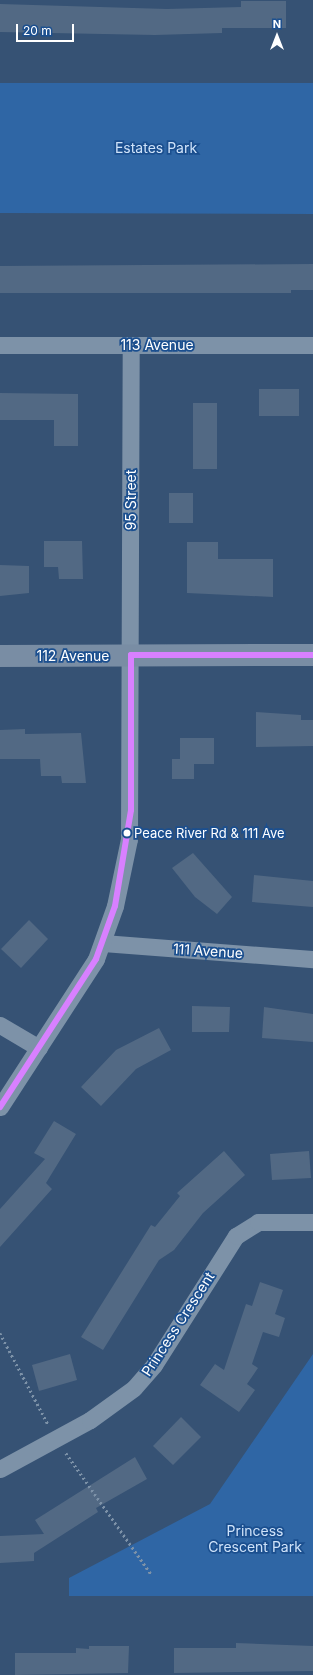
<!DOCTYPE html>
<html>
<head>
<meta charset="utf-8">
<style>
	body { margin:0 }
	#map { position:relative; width:313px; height:1675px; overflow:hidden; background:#365274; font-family:Inter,sans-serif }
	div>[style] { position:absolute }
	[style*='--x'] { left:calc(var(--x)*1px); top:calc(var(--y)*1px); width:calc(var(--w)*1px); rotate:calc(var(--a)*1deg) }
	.green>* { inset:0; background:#2f66a5 }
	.building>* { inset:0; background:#526984 }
	.path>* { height:2.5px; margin-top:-1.25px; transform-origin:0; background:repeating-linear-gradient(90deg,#7d92a8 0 2px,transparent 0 5px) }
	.street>* { height:17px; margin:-8.5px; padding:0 8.5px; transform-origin:8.5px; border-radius:8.5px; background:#7d92a8 }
	.secondary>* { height:22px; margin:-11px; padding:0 11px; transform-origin:11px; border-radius:11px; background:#798da4 }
	.bus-1>* { height:6px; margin:-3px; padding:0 3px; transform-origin:3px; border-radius:3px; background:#d880ff }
	.dots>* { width:11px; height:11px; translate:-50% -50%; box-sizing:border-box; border:2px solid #1b4f8f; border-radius:50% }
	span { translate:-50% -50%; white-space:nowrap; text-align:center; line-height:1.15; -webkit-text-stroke:3.5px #1b4f8f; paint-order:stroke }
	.bus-label { font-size:13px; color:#fff }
	.left { translate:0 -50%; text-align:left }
	.park-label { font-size:14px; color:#cfe3fa }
	.street-label { font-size:14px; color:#fff }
	.north { position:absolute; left:257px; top:16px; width:40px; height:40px; -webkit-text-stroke:3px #1b4f8f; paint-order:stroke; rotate:0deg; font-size:11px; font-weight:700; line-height:16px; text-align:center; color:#fff }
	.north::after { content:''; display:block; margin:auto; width:14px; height:18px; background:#fff; clip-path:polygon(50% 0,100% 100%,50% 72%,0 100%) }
	.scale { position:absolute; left:16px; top:24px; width:58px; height:18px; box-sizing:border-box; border:2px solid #fff; border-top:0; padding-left:5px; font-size:12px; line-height:14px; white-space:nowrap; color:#fff; -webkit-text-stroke:3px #1b4f8f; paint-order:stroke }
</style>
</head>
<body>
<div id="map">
	<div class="green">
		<div style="clip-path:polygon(0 83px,313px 83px,313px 214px,0 213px)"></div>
		<div style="clip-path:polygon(313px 1354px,313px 1596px,69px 1596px,69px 1578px,210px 1504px)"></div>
	</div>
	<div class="building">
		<div style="clip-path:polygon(241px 1px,286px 1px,286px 28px,222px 28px,222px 33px,155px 35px,0 32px,0 4px,167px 9px,241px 7px)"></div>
		<div style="clip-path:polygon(313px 264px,313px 290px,291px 290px,291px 293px,0 293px,0 266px)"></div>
		<div style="clip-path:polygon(259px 389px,299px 389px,299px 416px,259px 416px)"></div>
		<div style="clip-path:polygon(0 393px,78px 394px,78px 446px,54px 446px,54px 420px,0 420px)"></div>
		<div style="clip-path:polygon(193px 403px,217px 403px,217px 469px,193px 469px)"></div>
		<div style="clip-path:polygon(169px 493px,193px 493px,193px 523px,169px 523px)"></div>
		<div style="clip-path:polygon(44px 541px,82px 541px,83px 579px,59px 579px,58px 567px,44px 567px)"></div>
		<div style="clip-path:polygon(187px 542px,218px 542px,218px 559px,273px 559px,273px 597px,187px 593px)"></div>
		<div style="clip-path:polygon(0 565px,29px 566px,29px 593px,0 596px)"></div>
		<div style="clip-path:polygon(256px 712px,301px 715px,301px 720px,313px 720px,313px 746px,256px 747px)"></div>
		<div style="clip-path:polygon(25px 729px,25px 734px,81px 733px,86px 783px,62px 783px,61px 776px,41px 776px,40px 759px,0 759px,0 730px)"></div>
		<div style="clip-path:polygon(180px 738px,214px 738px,214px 764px,194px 764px,194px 779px,172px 779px,172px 759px,180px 759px)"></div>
		<div style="clip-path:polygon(193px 853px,232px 897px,217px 914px,195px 897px,172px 868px)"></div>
		<div style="clip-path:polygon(254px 875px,313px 881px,313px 907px,252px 902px)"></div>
		<div style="clip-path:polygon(29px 920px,48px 939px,21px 968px,1px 949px)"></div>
		<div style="clip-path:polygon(192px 1006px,230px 1007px,229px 1032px,192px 1032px)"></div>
		<div style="clip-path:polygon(264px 1007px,313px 1014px,313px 1042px,262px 1038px)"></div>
		<div style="clip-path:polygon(159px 1028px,171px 1050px,136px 1069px,101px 1106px,81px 1087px,116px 1050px)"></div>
		<div style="clip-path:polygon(54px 1121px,76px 1134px,46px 1183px,52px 1189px,0 1247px,0 1209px,45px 1159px,34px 1153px)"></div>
		<div style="clip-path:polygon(224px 1151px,245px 1175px,203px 1213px,174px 1250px,159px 1260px,103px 1350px,81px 1337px,151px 1225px,155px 1227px,180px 1196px,177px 1193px)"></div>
		<div style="clip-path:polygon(309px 1151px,311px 1178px,272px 1180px,270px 1154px)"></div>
		<div style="clip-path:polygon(260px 1282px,283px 1290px,275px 1314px,285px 1318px,279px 1337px,263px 1332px,252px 1364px,258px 1368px,247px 1384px,255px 1390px,239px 1412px,200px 1385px,215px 1364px,224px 1370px,246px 1304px,252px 1306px)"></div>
		<div style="clip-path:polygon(70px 1354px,77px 1380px,39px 1391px,32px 1365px)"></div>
		<div style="clip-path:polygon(181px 1417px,201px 1437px,173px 1465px,153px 1446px)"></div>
		<div style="clip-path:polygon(135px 1457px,147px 1479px,96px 1508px,98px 1512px,34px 1553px,34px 1561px,0 1563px,0 1536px,44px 1534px,35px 1520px)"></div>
		<div style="clip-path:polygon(236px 1643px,313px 1646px,313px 1671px,174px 1673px,174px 1648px,236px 1648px)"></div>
		<div style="clip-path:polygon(89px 1646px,129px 1646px,128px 1673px,15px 1675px,15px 1653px,76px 1653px,76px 1648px,89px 1649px)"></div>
	</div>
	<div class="path">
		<div style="--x:0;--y:1333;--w:103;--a:62.2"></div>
		<div style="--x:66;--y:1453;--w:148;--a:54.9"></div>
	</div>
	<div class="street">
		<div style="--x:0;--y:345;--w:313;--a:0"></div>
		<div style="--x:103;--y:943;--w:211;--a:4.4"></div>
		<div style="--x:0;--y:1025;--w:45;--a:30.5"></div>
		<div style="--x:0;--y:1107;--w:176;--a:-57"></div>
		<div style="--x:96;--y:959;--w:56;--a:-70.3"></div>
		<div style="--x:115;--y:906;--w:68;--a:-78.2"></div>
		<div style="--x:129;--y:839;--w:494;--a:-89.8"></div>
		<div style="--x:0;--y:1469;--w:102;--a:-28.6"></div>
		<div style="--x:90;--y:1420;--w:54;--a:-36"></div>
		<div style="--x:134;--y:1388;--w:30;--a:-49"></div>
		<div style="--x:154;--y:1365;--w:153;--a:-57.6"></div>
		<div style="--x:236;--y:1236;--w:26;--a:-32"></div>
		<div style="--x:258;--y:1222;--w:55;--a:0"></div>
	</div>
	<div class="secondary">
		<div style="--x:0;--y:656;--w:313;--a:-0.2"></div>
	</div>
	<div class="bus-1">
		<div style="--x:0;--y:1107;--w:176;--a:-57"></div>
		<div style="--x:96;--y:959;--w:56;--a:-70.3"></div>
		<div style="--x:115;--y:906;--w:97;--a:-80.5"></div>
		<div style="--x:131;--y:810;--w:155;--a:-90"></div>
		<div style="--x:131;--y:655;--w:182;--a:0"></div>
	</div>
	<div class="dots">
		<div style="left:127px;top:833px;background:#fff"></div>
	</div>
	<div class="bus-label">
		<span class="left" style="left:134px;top:833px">Peace River Rd &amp; 111 Ave</span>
	</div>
	<div class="park-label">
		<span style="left:156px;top:148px">Estates Park</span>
		<span style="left:255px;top:1539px">Princess<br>Crescent Park</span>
	</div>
	<div class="street-label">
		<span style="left:157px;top:345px">113 Avenue</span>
		<span style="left:131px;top:500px;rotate:-90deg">95 Street</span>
		<span style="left:73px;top:656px">112 Avenue</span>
		<span style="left:208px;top:951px;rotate:4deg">111 Avenue</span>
		<span style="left:178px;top:1324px;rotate:-57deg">Princess Crescent</span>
	</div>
	<div class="north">N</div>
	<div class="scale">20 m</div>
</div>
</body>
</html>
